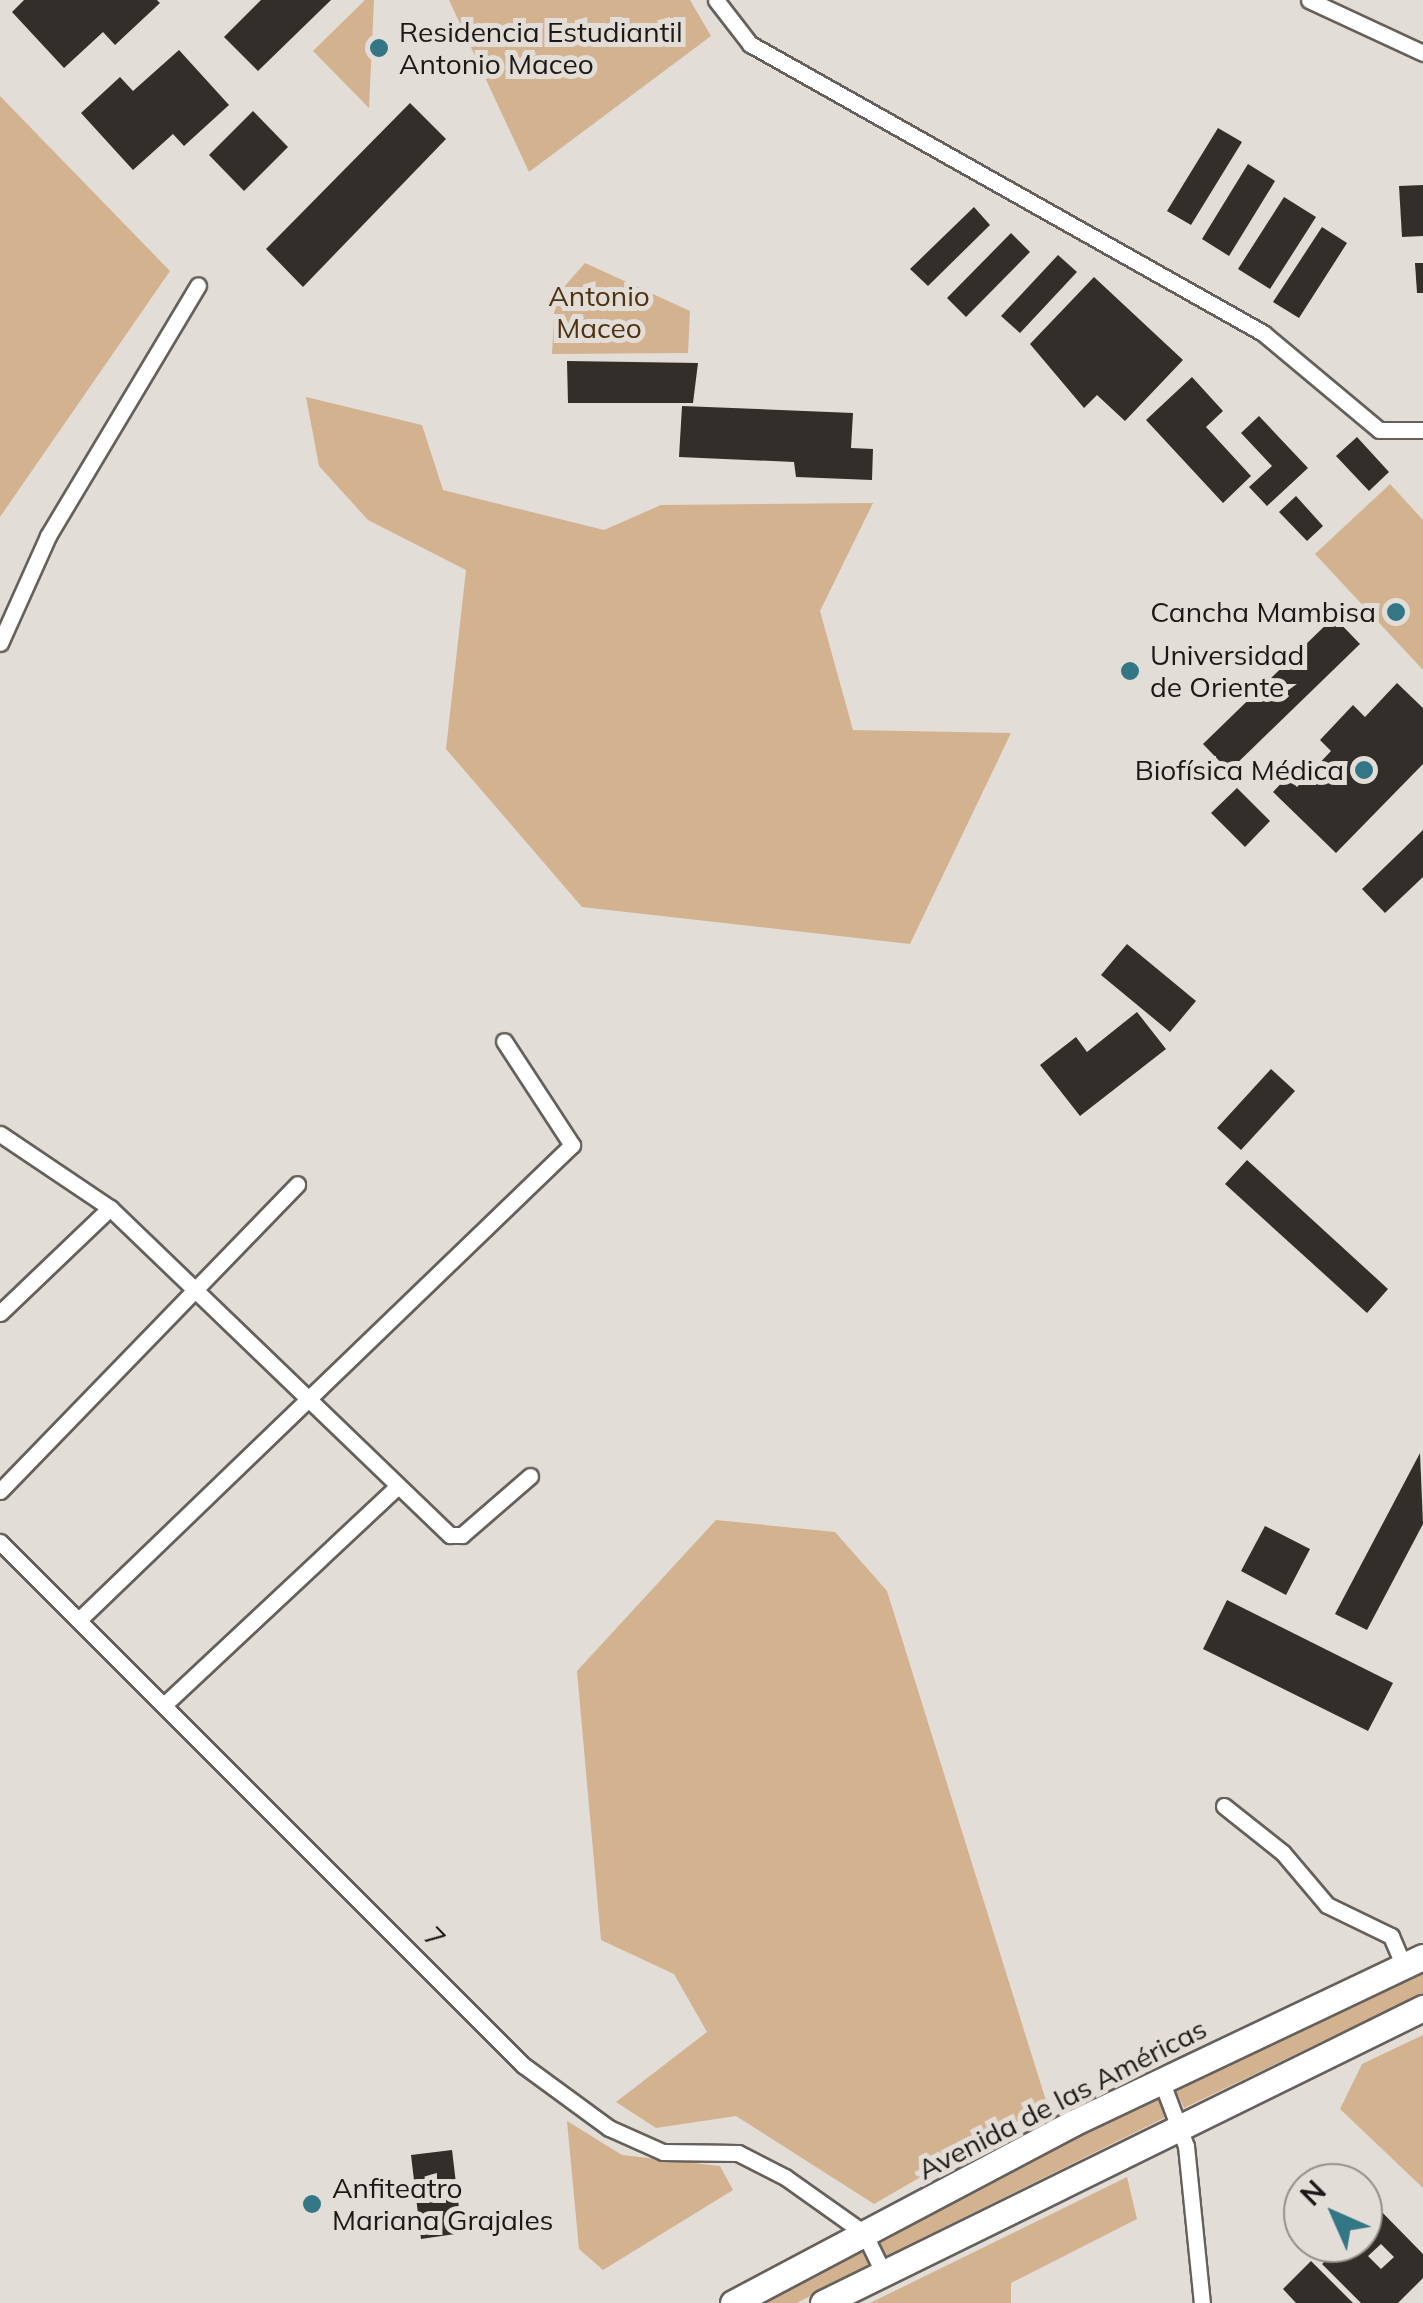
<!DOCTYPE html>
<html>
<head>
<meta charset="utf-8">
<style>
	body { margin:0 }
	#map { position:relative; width:1423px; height:2303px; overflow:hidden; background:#e3ddd7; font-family:Mulish,sans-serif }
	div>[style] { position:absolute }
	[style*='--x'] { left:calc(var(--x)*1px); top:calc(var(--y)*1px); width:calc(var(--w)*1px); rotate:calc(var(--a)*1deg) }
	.green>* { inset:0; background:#d3b290 }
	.building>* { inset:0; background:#322e29 }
	.roads { filter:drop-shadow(2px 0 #65605b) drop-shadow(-2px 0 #65605b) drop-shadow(0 2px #65605b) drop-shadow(0 -2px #65605b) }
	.minor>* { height:15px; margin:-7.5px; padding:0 7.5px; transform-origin:7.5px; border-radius:7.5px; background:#fff }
	.primary>* { height:25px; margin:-12.5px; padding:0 12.5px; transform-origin:12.5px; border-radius:12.5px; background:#fff }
	.dots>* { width:28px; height:28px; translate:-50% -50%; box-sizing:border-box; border:5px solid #e3ddd7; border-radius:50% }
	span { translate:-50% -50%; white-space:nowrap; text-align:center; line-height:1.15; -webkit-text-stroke:10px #e3ddd7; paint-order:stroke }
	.poi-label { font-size:28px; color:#1b1917 }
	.left { translate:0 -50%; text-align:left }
	.right { translate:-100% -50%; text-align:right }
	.park-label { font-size:28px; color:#4f3311 }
	.street-label { font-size:28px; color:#1b1917 }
	.north { position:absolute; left:1283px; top:2163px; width:100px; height:100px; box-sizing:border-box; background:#e3ddd7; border:2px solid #938f8a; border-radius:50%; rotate:315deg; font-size:28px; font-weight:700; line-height:40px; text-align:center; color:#1b1917 }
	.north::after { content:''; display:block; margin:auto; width:35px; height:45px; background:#337787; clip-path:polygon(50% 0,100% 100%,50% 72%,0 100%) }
</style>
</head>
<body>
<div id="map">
	<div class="green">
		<div style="clip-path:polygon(365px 0,374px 0,369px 108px,313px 51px)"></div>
		<div style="clip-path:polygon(449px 0,690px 0,711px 36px,529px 172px)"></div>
		<div style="clip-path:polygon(0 96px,170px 271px,0 517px)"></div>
		<div style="clip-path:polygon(585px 263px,690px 311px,688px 353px,552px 354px,555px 297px)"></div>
		<div style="clip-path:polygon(306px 397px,422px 425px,443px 490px,604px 530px,661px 505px,873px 503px,820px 611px,853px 730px,1011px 733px,910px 944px,582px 907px,446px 749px,466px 570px,368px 520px,319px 466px)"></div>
		<div style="clip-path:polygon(1390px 484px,1423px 520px,1423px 670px,1315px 554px)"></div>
		<div style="clip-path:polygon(716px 1520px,835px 1532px,887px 1591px,1047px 2104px,874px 2204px,736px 2116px,656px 2128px,616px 2102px,707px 2032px,674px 1974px,601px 1940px,577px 1671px)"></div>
		<div style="clip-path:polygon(1423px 1971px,1423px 1993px,1184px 2108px,1174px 2088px)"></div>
		<div style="clip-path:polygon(1423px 2035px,1423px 2188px,1340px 2109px,1362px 2064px)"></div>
		<div style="clip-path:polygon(1158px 2096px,1168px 2116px,884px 2257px,876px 2240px)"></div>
		<div style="clip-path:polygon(567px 2121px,622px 2155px,720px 2166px,733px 2190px,603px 2270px,579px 2249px)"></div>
		<div style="clip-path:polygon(1127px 2177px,1137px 2219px,1011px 2283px,1011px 2303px,870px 2303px)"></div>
		<div style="clip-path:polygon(862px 2249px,871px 2264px,797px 2303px,757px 2303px)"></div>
	</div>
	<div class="building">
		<div style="clip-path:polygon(24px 0,157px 0,160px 3px,115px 45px,103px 32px,64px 68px,12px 12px)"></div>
		<div style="clip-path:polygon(261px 0,331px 0,258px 71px,224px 37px)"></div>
		<div style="clip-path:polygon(179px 50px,229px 105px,184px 146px,173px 134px,133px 170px,81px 113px,120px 77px,133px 91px)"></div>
		<div style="clip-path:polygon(410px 103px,446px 139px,303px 287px,266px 249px)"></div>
		<div style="clip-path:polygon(253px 111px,288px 147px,244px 191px,209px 155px)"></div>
		<div style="clip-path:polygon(1218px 128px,1242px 142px,1191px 225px,1167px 211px)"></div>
		<div style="clip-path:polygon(1248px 164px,1275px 181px,1229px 256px,1202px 239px)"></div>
		<div style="clip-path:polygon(1423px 185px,1423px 236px,1402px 237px,1399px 186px)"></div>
		<div style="clip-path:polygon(1284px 197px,1316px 217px,1270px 289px,1238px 269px)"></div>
		<div style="clip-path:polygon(974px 207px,990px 225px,928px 286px,910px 269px)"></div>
		<div style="clip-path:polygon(1322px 227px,1347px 243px,1299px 318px,1273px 302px)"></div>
		<div style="clip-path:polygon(1011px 233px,1030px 252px,966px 317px,947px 298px)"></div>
		<div style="clip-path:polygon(1058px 255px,1077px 272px,1020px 333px,1001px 316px)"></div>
		<div style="clip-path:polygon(1415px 263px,1423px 263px,1423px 293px,1417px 293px)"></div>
		<div style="clip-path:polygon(1094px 277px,1183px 360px,1125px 421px,1097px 395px,1084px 408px,1030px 344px)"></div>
		<div style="clip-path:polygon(567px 361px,698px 363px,693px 403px,568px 403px)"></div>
		<div style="clip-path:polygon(1192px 377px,1223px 411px,1206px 427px,1251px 476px,1223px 503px,1146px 420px)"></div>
		<div style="clip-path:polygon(682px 406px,853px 413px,851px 448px,873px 449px,872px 480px,796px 477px,794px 462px,679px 457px)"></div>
		<div style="clip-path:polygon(1259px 416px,1308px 468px,1267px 506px,1249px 487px,1272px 466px,1241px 433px)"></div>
		<div style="clip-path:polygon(1357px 437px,1389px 472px,1369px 491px,1336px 456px)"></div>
		<div style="clip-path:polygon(1296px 496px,1323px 526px,1307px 541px,1279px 512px)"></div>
		<div style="clip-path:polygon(1334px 617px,1360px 644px,1229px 771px,1203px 744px)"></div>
		<div style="clip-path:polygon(1397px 683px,1423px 708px,1423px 764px,1336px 853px,1273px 792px,1287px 777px,1297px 787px,1331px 751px,1320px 740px,1353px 705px,1365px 717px)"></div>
		<div style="clip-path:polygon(1237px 788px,1270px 821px,1245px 847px,1211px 813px)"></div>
		<div style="clip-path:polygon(1423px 830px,1423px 877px,1385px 913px,1362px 889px)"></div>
		<div style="clip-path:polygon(1127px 944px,1196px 1001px,1170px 1032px,1101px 975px)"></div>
		<div style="clip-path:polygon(1137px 1012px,1166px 1049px,1080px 1116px,1040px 1065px,1076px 1037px,1087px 1052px)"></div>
		<div style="clip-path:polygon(1271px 1069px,1295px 1091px,1241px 1150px,1217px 1128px)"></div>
		<div style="clip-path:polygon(1247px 1160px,1388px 1289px,1367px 1313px,1225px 1184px)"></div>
		<div style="clip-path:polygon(1420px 1453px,1423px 1524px,1367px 1630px,1335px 1614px)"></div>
		<div style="clip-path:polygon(1265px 1526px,1310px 1549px,1286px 1595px,1241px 1571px)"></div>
		<div style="clip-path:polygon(1227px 1600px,1393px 1683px,1368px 1731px,1203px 1649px)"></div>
		<div style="clip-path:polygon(452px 2150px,462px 2233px,421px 2239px,411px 2155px)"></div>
		<div style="clip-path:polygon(evenodd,1375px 2205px,1423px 2254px,1423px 2278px,1398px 2303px,1361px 2303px,1322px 2264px,1344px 2243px,1363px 2243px,1363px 2217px,1375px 2205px,1381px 2244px,1394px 2257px,1381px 2269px,1368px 2256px,1381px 2244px)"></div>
		<div style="clip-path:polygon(1311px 2261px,1353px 2303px,1296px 2303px,1283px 2289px)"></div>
	</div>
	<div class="roads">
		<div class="minor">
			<div style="--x:716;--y:0;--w:56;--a:52.3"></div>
			<div style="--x:750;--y:44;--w:589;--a:29.39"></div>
			<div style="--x:1263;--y:333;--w:151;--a:39.9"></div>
			<div style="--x:1379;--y:430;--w:44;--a:0"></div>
			<div style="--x:1309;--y:0;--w:126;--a:24.9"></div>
			<div style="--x:0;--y:643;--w:117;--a:-65.8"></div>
			<div style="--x:48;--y:536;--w:292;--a:-59.1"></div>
			<div style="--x:0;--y:1134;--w:133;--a:33.9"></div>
			<div style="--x:110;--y:1208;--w:472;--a:43.9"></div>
			<div style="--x:450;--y:1535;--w:12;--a:0"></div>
			<div style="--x:462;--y:1535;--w:90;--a:-40.9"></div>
			<div style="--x:0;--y:1313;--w:152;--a:-43.7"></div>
			<div style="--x:0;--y:1491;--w:427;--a:-45.9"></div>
			<div style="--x:0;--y:1542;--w:740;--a:45"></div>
			<div style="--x:523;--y:2065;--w:107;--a:36.2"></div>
			<div style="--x:609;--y:2128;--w:59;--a:24"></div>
			<div style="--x:663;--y:2152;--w:75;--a:0.8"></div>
			<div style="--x:738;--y:2153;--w:53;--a:27.1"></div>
			<div style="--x:785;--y:2177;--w:97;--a:35.3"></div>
			<div style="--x:864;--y:2233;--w:43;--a:64"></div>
			<div style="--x:83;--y:1616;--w:679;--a:-43.93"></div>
			<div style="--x:572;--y:1145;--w:124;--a:-123.2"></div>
			<div style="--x:165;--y:1704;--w:316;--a:-43.1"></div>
			<div style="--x:1224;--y:1806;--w:75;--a:38.5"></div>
			<div style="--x:1283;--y:1853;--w:68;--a:49.8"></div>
			<div style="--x:1327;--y:1905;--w:71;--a:25.8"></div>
			<div style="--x:1391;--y:1936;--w:33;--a:67"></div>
			<div style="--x:1161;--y:2080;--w:71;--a:69.3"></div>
			<div style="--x:1186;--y:2146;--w:158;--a:84.2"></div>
		</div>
		<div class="primary">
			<div style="--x:733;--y:2303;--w:385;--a:-27.9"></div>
			<div style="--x:1073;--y:2123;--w:387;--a:-25.4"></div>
			<div style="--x:823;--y:2303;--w:669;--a:-26.18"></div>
		</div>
	</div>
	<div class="dots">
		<div style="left:379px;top:48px;background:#337787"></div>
		<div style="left:1396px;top:612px;background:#337787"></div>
		<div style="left:1130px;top:671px;background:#337787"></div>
		<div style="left:1364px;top:770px;background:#337787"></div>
		<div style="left:312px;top:2204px;background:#337787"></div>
	</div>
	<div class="poi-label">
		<span class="left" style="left:399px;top:48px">Residencia Estudiantil<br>Antonio Maceo</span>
		<span class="right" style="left:1376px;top:612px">Cancha Mambisa</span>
		<span class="left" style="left:1150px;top:671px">Universidad<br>de Oriente</span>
		<span class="right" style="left:1344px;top:770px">Biofísica Médica</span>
		<span class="left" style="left:332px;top:2204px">Anfiteatro<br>Mariana Grajales</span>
	</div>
	<div class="park-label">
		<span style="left:599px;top:312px">Antonio<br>Maceo</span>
	</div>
	<div class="street-label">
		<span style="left:435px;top:1937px;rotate:46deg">7</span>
		<span style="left:1062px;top:2099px;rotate:-27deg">Avenida de las Américas</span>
	</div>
	<div class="north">N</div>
</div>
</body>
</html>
